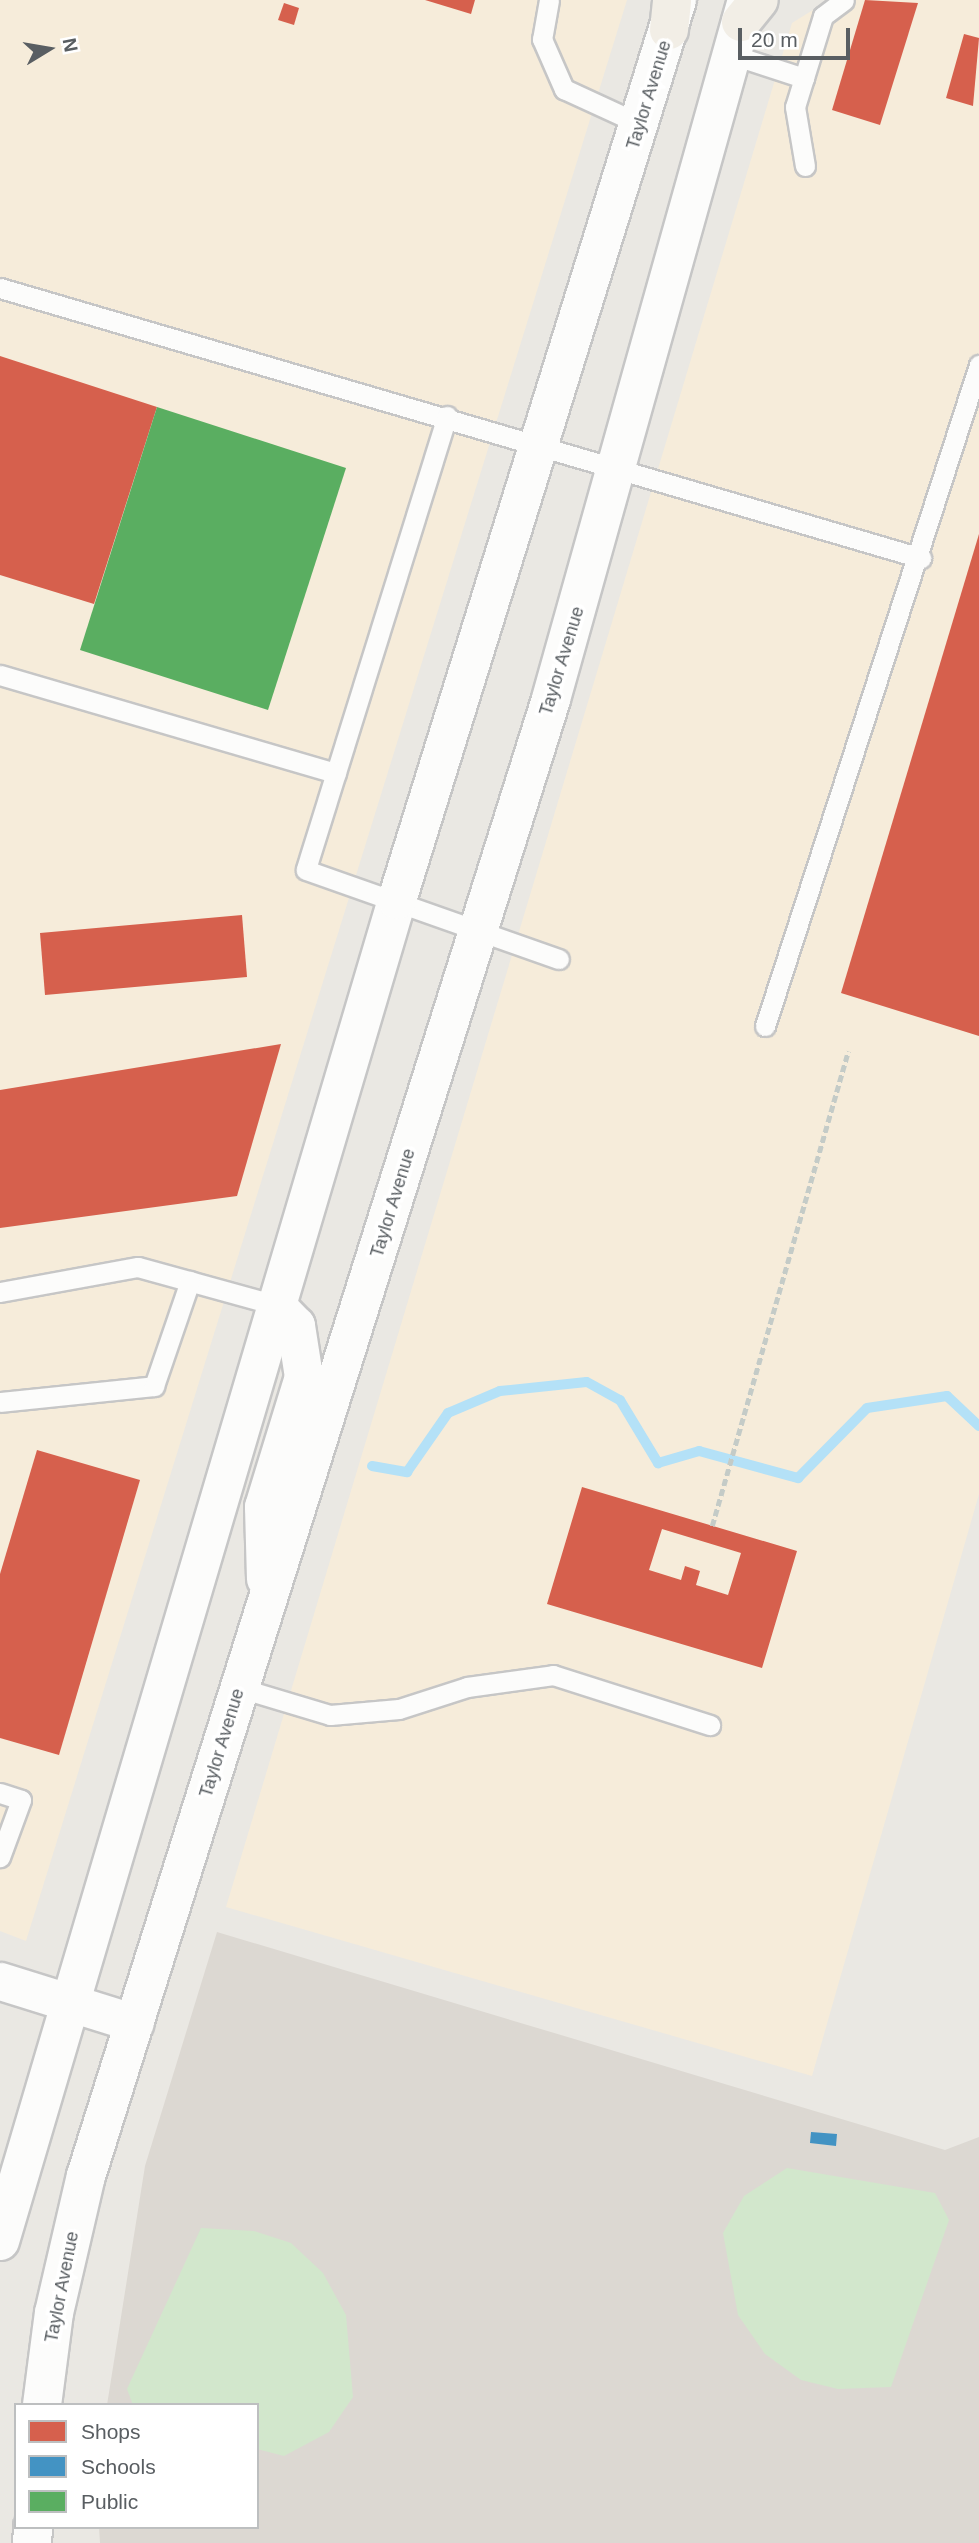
<!DOCTYPE html>
<html>
<head>
<meta charset="utf-8">
<style>
	body { margin:0 }
	#map { position:relative; width:979px; height:2543px; overflow:hidden; background:#eae8e3; font-family:Helvetica,sans-serif }
	div>[style] { position:absolute }
	[style*='--x'] { left:calc(var(--x)*1px); top:calc(var(--y)*1px); width:calc(var(--w)*1px); rotate:calc(var(--a)*1deg) }
	.commercial>* { inset:0; background:#f6ecda }
	.education>* { inset:0; background:#dcd8d2 }
	.green>* { inset:0; background:#d2e7cc }
	.shops>* { inset:0; background:#d6604d }
	.schools>* { inset:0; background:#4393c3 }
	.public>* { inset:0; background:#5aae61 }
	.stream>* { height:10px; margin:-5px; padding:0 5px; transform-origin:5px; border-radius:5px; background:#b4e1f7 }
	.path>* { height:4.5px; margin-top:-2.25px; transform-origin:0; background:repeating-linear-gradient(90deg,#c4cbc7 0 7px,transparent 0 10.5px) }
	.roads { filter:drop-shadow(2px 0 #c6c6c6) drop-shadow(-2px 0 #c6c6c6) drop-shadow(0 2px #c6c6c6) drop-shadow(0 -2px #c6c6c6) }
	.lane>* { height:19px; margin:-9.5px; padding:0 9.5px; transform-origin:9.5px; border-radius:9.5px; background:#fcfcfb }
	.street>* { height:37px; margin:-18.5px; padding:0 18.5px; transform-origin:18.5px; border-radius:18.5px; background:#fcfcfb }
	.secondary>* { height:38px; margin:-19px; padding:0 19px; transform-origin:19px; border-radius:19px; background:#fcfcfb }
	.primary>* { height:38px; margin:-19px; padding:0 19px; transform-origin:19px; border-radius:19px; background:#f2eee6 }
	span { translate:-50% -50%; white-space:nowrap; text-align:center; line-height:1.15; -webkit-text-stroke:7px #fff; paint-order:stroke }
	.street-label { font-size:18px; color:#595e62 }
	.legend { position:absolute; left:14px; top:2403px; width:245px; height:126px; box-sizing:border-box; background:#fff; border:2px solid #bdbfc0; margin:0; padding:9px 12px; list-style:none; font-size:21px; color:#595e62 }
	.legend li { display:flex; align-items:center; gap:14px; height:35px }
	.legend b { width:35px; border:2px solid #bdbfc0 }
	.north { position:absolute; left:14px; top:14px; width:70px; height:70px; -webkit-text-stroke:5px #fff; paint-order:stroke; rotate:79deg; font-size:19px; font-weight:700; line-height:28px; text-align:center; color:#595e62 }
	.north::after { content:''; display:block; margin:auto; width:24px; height:32px; background:#595e62; clip-path:polygon(50% 0,100% 100%,50% 72%,0 100%) }
	.scale { position:absolute; left:738px; top:28px; width:112px; height:32px; box-sizing:border-box; border:4px solid #595e62; border-top:0; padding-left:9px; font-size:21px; line-height:24px; white-space:nowrap; color:#595e62; -webkit-text-stroke:5px #fff; paint-order:stroke }
</style>
</head>
<body>
<div id="map">
	<div class="commercial">
		<div style="clip-path:polygon(0 0,627px 0,26px 1941px,0 1931px)"></div>
		<div style="clip-path:polygon(829px 0,979px 0,979px 1494px,812px 2076px,226px 1907px,792px 23px)"></div>
	</div>
	<div class="education">
		<div style="clip-path:polygon(217px 1932px,945px 2150px,979px 2137px,979px 2543px,100px 2543px,99px 2527px,257px 2527px,257px 2405px,107px 2405px,145px 2166px)"></div>
	</div>
	<div class="green">
		<div style="clip-path:polygon(787px 2168px,935px 2193px,949px 2220px,891px 2387px,838px 2389px,801px 2380px,765px 2354px,738px 2315px,723px 2233px,744px 2196px)"></div>
		<div style="clip-path:polygon(201px 2228px,254px 2231px,291px 2243px,323px 2273px,346px 2315px,353px 2397px,329px 2432px,284px 2456px,257px 2449px,257px 2405px,133px 2405px,127px 2389px)"></div>
	</div>
	<div class="shops">
		<div style="clip-path:polygon(425px 0,475px 0,471px 14px)"></div>
		<div style="clip-path:polygon(865px 0,918px 3px,880px 125px,832px 110px)"></div>
		<div style="clip-path:polygon(284px 3px,299px 8px,294px 25px,278px 20px)"></div>
		<div style="clip-path:polygon(964px 34px,979px 38px,973px 106px,946px 98px)"></div>
		<div style="clip-path:polygon(0 356px,157px 407px,94px 604px,0 575px)"></div>
		<div style="clip-path:polygon(979px 534px,979px 1036px,841px 993px)"></div>
		<div style="clip-path:polygon(242px 915px,247px 977px,45px 995px,40px 933px)"></div>
		<div style="clip-path:polygon(281px 1044px,237px 1196px,0 1228px,0 1090px)"></div>
		<div style="clip-path:polygon(37px 1450px,140px 1480px,59px 1755px,0 1738px,0 1574px)"></div>
		<div style="clip-path:polygon(evenodd,582px 1487px,797px 1551px,762px 1668px,547px 1604px,582px 1487px,662px 1529px,741px 1553px,728px 1595px,696px 1585px,700px 1571px,685px 1566px,681px 1580px,649px 1570px,662px 1529px)"></div>
	</div>
	<div class="schools">
		<div style="clip-path:polygon(811px 2132px,837px 2134px,836px 2146px,810px 2143px)"></div>
	</div>
	<div class="public">
		<div style="clip-path:polygon(157px 407px,346px 468px,268px 710px,80px 650px)"></div>
	</div>
	<div class="stream">
		<div style="--x:372;--y:1466;--w:36;--a:10"></div>
		<div style="--x:407;--y:1472;--w:72;--a:-55.2"></div>
		<div style="--x:448;--y:1413;--w:56;--a:-22.9"></div>
		<div style="--x:500;--y:1391;--w:87;--a:-5.9"></div>
		<div style="--x:587;--y:1382;--w:38;--a:29"></div>
		<div style="--x:620;--y:1400;--w:74;--a:58.9"></div>
		<div style="--x:658;--y:1463;--w:43;--a:-16.3"></div>
		<div style="--x:699;--y:1451;--w:103;--a:15.3"></div>
		<div style="--x:798;--y:1478;--w:98;--a:-45.4"></div>
		<div style="--x:867;--y:1408;--w:81;--a:-8.5"></div>
		<div style="--x:947;--y:1396;--w:44;--a:43.2"></div>
	</div>
	<div class="path">
		<div style="--x:712;--y:1526;--w:494;--a:-74"></div>
	</div>
	<div class="roads">
		<div class="lane">
			<div style="--x:549;--y:0;--w:40;--a:100"></div>
			<div style="--x:542;--y:39;--w:55;--a:66.3"></div>
			<div style="--x:564;--y:89;--w:84;--a:24.7"></div>
			<div style="--x:730;--y:54;--w:78;--a:18"></div>
			<div style="--x:805;--y:166;--w:60;--a:-99.6"></div>
			<div style="--x:795;--y:107;--w:95;--a:-72.9"></div>
			<div style="--x:823;--y:16;--w:26;--a:-37"></div>
			<div style="--x:0;--y:288;--w:960;--a:16.34"></div>
			<div style="--x:447;--y:416;--w:475;--a:107.3"></div>
			<div style="--x:306;--y:870;--w:268;--a:19.4"></div>
			<div style="--x:0;--y:675;--w:350;--a:16.3"></div>
			<div style="--x:765;--y:1026;--w:695;--a:-72.06"></div>
			<div style="--x:0;--y:1292;--w:140;--a:-10.3"></div>
			<div style="--x:138;--y:1267;--w:143;--a:15.4"></div>
			<div style="--x:0;--y:1402;--w:155;--a:-5.9"></div>
			<div style="--x:154;--y:1386;--w:111;--a:-71.1"></div>
			<div style="--x:240;--y:1688;--w:94;--a:16.7"></div>
			<div style="--x:330;--y:1715;--w:69;--a:-5"></div>
			<div style="--x:399;--y:1709;--w:71;--a:-17.9"></div>
			<div style="--x:467;--y:1687;--w:87;--a:-7.9"></div>
			<div style="--x:553;--y:1675;--w:165;--a:17.7"></div>
			<div style="--x:0;--y:1793;--w:22;--a:18"></div>
			<div style="--x:21;--y:1800;--w:61;--a:110.2"></div>
		</div>
		<div class="street">
			<div style="--x:0;--y:1981;--w:141;--a:17.3"></div>
		</div>
		<div class="secondary">
			<div style="--x:266;--y:1579;--w:72;--a:-91.6"></div>
			<div style="--x:264;--y:1507;--w:136;--a:-72.9"></div>
			<div style="--x:304;--y:1377;--w:52;--a:-98.9"></div>
			<div style="--x:296;--y:1326;--w:29;--a:-134"></div>
			<div style="--x:0;--y:2241;--w:1399;--a:-73.51"></div>
			<div style="--x:397;--y:900;--w:943;--a:-72.72"></div>
			<div style="--x:42;--y:2405;--w:93;--a:-82.6"></div>
			<div style="--x:54;--y:2313;--w:141;--a:-76.9"></div>
			<div style="--x:86;--y:2176;--w:1548;--a:-72.52"></div>
			<div style="--x:551;--y:699;--w:726;--a:-74.34"></div>
			<div style="--x:32;--y:2543;--w:16;--a:-86"></div>
		</div>
		<div class="primary">
			<div style="--x:741;--y:22;--w:28;--a:-51"></div>
			<div style="--x:669;--y:30;--w:30;--a:-84"></div>
		</div>
	</div>
	<div class="street-label">
		<span style="left:649px;top:95px;rotate:-73deg">Taylor Avenue</span>
		<span style="left:562px;top:661px;rotate:-73deg">Taylor Avenue</span>
		<span style="left:393px;top:1203px;rotate:-73deg">Taylor Avenue</span>
		<span style="left:222px;top:1743px;rotate:-73deg">Taylor Avenue</span>
		<span style="left:62px;top:2287px;rotate:-79deg">Taylor Avenue</span>
	</div>
	<ul class="legend">
	<li><b style="height:19px;background:#d6604d"></b>Shops</li>
	<li><b style="height:19px;background:#4393c3"></b>Schools</li>
	<li><b style="height:19px;background:#5aae61"></b>Public</li>
	</ul>
	<div class="north">N</div>
	<div class="scale">20 m</div>
</div>
</body>
</html>
